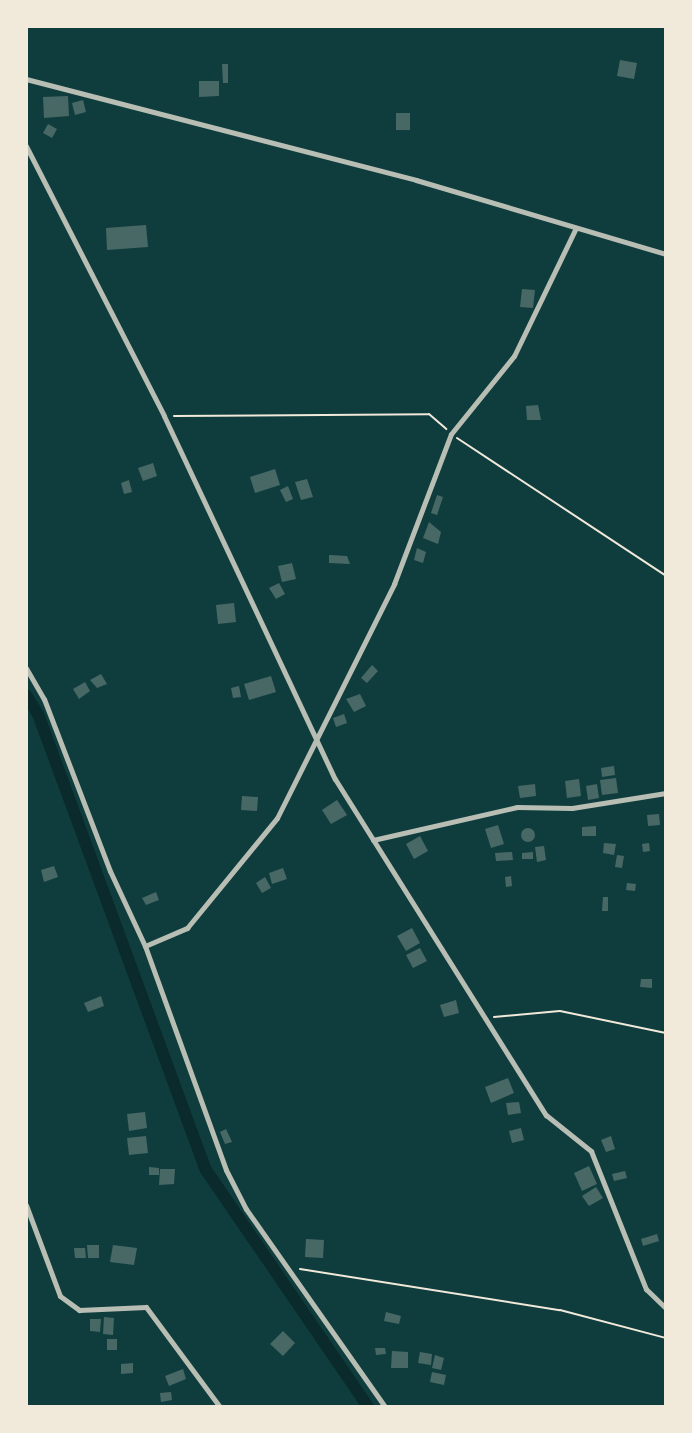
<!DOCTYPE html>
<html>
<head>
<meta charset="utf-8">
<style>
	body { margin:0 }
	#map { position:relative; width:692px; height:1433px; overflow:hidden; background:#0f3d3e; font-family:"Golos Text",sans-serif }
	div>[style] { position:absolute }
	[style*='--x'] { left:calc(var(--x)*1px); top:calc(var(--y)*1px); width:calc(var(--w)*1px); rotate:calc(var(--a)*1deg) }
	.canal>* { height:12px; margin:-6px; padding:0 6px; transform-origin:6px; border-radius:6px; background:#0a2a2b }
	.building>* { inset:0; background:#486865 }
	.round { border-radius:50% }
	.path>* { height:2px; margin:-1px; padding:0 1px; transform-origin:1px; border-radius:1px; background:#f1e9da }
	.minor>* { height:5px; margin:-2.5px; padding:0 2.5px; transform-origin:2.5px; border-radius:2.5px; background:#b8beb3 }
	span { translate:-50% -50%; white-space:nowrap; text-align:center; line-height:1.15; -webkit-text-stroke:5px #f1e9da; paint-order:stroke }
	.frame { position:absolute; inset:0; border:28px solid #f1e9da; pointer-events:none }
</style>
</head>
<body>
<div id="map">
	<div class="canal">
		<div style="--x:26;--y:695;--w:22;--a:58"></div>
		<div style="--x:38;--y:714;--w:486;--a:69.8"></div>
		<div style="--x:206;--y:1170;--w:287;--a:55.6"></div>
	</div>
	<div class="building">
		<div style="clip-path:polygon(620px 60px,637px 63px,634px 79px,617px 76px)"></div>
		<div style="clip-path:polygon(222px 64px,228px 64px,228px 83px,223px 83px)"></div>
		<div style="clip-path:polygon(199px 81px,219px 81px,219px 96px,199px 97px)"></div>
		<div style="clip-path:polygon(68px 96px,69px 116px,44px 118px,43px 97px)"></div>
		<div style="clip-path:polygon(83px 100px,86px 112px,75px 115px,72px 103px)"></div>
		<div style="clip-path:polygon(396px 113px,410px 113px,410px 130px,396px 130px)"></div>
		<div style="clip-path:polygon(48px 124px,57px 129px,52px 138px,43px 133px)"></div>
		<div style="clip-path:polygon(146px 225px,148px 247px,107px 250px,106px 228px)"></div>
		<div style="clip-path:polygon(522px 289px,535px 290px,533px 308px,520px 307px)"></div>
		<div style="clip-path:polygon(538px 405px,541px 420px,527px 420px,526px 406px)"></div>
		<div style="clip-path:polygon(153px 463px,157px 476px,143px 481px,138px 468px)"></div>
		<div style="clip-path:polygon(275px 469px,280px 485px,255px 493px,250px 477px)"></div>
		<div style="clip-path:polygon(307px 479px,313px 497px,301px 500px,295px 482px)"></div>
		<div style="clip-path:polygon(129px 480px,132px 492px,124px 494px,121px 483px)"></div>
		<div style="clip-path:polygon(288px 486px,293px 499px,286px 502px,280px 490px)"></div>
		<div style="clip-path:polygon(437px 495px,443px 497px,437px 515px,431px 513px)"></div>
		<div style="clip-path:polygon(429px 522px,441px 532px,438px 544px,423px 538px)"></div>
		<div style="clip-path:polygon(417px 548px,426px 552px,423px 563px,414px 560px)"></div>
		<div style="clip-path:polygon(329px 555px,347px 556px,350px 564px,329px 563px)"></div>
		<div style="clip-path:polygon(292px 563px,296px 579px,282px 582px,278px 566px)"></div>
		<div style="clip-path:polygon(279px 583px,285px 594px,276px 599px,269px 588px)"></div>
		<div style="clip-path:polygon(234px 603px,236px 622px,218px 624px,216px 605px)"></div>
		<div style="clip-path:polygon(372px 665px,378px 671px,367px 683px,361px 678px)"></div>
		<div style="clip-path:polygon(101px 674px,107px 684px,97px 688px,90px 680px)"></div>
		<div style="clip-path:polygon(271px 676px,276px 692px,249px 700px,244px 684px)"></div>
		<div style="clip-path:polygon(85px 682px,90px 691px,79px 699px,73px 689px)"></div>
		<div style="clip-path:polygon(239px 686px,241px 697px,233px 698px,231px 688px)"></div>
		<div style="clip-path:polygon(360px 694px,366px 706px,354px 712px,346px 699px)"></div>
		<div style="clip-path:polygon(344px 714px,347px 723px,336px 727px,333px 718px)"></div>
		<div style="clip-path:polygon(614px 766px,615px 775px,602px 777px,601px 768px)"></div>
		<div style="clip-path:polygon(616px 778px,618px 793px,602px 795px,600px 780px)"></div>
		<div style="clip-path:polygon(579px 779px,581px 796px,567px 798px,565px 781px)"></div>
		<div style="clip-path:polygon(535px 784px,536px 796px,520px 798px,518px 786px)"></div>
		<div style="clip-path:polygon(597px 784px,599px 798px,588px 800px,586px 786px)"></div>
		<div style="clip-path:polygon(242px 796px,258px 797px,257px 811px,241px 810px)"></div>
		<div style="clip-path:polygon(337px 800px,347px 815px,331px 824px,322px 810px)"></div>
		<div style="clip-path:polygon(659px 814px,660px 825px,648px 826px,647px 815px)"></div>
		<div style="clip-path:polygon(498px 825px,504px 844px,491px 848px,485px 829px)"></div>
		<div style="clip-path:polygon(596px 826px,596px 836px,582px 836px,582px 827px)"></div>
		<div class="round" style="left:521px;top:828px;width:14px;height:14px"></div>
		<div style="clip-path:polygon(420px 836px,428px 851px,414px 859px,406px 844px)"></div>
		<div style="clip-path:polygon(604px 843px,616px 844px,614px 855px,603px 853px)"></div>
		<div style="clip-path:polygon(649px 843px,650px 851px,643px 852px,642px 844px)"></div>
		<div style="clip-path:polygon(544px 846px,546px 860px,537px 862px,535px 847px)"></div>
		<div style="clip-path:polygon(512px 852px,513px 860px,496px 861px,495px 853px)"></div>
		<div style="clip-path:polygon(533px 852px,533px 859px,522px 859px,522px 853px)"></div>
		<div style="clip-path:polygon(617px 855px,624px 856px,622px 868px,615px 867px)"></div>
		<div style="clip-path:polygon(54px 866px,58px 877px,44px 882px,41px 870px)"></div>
		<div style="clip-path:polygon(283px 868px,287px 879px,272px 884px,269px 873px)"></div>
		<div style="clip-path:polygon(511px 876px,512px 886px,506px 887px,505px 877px)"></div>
		<div style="clip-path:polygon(265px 877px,271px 888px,262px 893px,256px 883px)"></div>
		<div style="clip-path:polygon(627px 883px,636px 884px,635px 891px,626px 890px)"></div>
		<div style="clip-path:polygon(156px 892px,159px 900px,146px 905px,142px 898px)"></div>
		<div style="clip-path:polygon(603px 897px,608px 897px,608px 911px,602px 911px)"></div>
		<div style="clip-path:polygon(412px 928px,420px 943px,406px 951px,397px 936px)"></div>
		<div style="clip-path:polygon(420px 948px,427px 961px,413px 968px,406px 955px)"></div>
		<div style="clip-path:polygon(641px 979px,652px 979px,652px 988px,640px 987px)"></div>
		<div style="clip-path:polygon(101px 996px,104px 1006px,88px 1012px,84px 1003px)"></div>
		<div style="clip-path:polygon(456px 1000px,459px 1013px,444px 1017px,440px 1005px)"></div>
		<div style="clip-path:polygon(508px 1078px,514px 1093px,491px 1103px,485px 1087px)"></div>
		<div style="clip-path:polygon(519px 1102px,521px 1113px,508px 1115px,506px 1103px)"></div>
		<div style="clip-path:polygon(145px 1112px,147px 1128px,129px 1131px,127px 1114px)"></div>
		<div style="clip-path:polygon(521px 1128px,524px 1140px,512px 1143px,509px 1131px)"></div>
		<div style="clip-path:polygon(226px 1129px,232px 1142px,225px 1144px,220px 1132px)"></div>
		<div style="clip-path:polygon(146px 1136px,148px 1153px,129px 1155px,127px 1138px)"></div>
		<div style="clip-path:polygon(611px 1136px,615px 1149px,606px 1152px,601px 1140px)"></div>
		<div style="clip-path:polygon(589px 1166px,597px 1184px,582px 1191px,574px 1173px)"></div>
		<div style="clip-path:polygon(149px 1167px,159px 1168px,159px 1175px,149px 1175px)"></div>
		<div style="clip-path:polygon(160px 1169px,175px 1169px,174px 1184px,159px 1185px)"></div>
		<div style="clip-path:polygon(625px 1171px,627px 1178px,614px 1181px,612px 1174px)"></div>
		<div style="clip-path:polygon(596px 1187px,603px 1198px,589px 1206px,582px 1196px)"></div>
		<div style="clip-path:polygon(657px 1234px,659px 1241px,643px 1246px,641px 1239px)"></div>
		<div style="clip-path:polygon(306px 1239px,324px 1240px,323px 1258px,305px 1257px)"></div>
		<div style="clip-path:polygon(87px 1245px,99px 1245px,99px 1258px,88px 1258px)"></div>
		<div style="clip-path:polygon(113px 1245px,137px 1248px,134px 1265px,110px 1262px)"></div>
		<div style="clip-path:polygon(74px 1248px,85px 1248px,86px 1258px,75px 1258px)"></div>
		<div style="clip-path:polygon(386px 1312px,401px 1316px,399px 1324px,384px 1321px)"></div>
		<div style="clip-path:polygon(104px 1317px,114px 1318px,113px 1335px,103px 1334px)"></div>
		<div style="clip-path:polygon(90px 1319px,101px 1319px,100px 1332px,90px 1331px)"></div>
		<div style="clip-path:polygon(283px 1331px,295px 1343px,283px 1356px,270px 1344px)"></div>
		<div style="clip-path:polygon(107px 1339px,117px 1339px,117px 1350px,107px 1350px)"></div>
		<div style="clip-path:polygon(375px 1348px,385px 1348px,386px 1354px,376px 1355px)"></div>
		<div style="clip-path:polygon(392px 1351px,408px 1352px,408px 1368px,391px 1368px)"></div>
		<div style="clip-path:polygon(420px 1352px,432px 1354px,431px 1365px,418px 1363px)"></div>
		<div style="clip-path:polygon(435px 1355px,444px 1358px,441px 1370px,432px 1368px)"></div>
		<div style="clip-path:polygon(133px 1363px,133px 1373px,121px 1374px,121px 1364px)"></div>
		<div style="clip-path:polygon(183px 1369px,186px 1379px,169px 1386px,165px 1376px)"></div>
		<div style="clip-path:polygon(432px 1372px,446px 1375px,444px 1385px,430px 1382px)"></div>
		<div style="clip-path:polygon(171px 1392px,172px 1400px,161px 1402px,160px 1393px)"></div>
	</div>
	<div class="path">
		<div style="--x:174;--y:416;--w:255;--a:-0.4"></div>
		<div style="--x:429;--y:414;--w:23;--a:41"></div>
		<div style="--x:457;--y:438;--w:250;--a:33.4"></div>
		<div style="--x:494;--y:1017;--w:66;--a:-5.2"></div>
		<div style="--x:560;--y:1011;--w:108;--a:11.7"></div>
		<div style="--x:300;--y:1269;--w:263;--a:9"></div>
		<div style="--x:560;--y:1310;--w:110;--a:14.8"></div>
	</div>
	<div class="minor">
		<div style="--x:26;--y:79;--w:403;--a:14.5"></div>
		<div style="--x:416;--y:180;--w:261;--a:16.5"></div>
		<div style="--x:26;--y:146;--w:303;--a:62.9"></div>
		<div style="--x:164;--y:416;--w:401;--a:64.8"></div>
		<div style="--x:335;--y:779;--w:397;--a:57.9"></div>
		<div style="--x:546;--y:1115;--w:58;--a:38.7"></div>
		<div style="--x:591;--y:1151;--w:149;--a:68.3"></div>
		<div style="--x:646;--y:1289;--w:28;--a:44"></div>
		<div style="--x:26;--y:668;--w:36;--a:60"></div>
		<div style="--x:44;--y:699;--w:184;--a:69"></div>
		<div style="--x:110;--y:871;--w:83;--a:65"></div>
		<div style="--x:145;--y:946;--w:238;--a:70.1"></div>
		<div style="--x:226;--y:1170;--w:44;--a:62.9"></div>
		<div style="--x:246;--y:1209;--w:242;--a:54.9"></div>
		<div style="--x:373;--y:840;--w:148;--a:-12.9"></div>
		<div style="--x:517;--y:807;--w:55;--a:1"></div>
		<div style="--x:572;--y:808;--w:95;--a:-9.1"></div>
		<div style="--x:145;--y:946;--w:46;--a:-23.2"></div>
		<div style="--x:187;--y:928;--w:142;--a:-50.7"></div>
		<div style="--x:277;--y:818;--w:262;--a:-63.4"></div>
		<div style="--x:394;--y:584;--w:160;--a:-69.2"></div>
		<div style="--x:451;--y:434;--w:100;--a:-51.1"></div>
		<div style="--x:514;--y:356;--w:142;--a:-64.2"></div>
		<div style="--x:26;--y:1205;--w:97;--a:69.5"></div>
		<div style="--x:60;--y:1296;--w:24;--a:36"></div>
		<div style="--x:79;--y:1310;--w:67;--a:-2.6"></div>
		<div style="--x:146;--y:1307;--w:124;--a:53.5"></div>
	</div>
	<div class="frame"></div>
</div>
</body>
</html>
